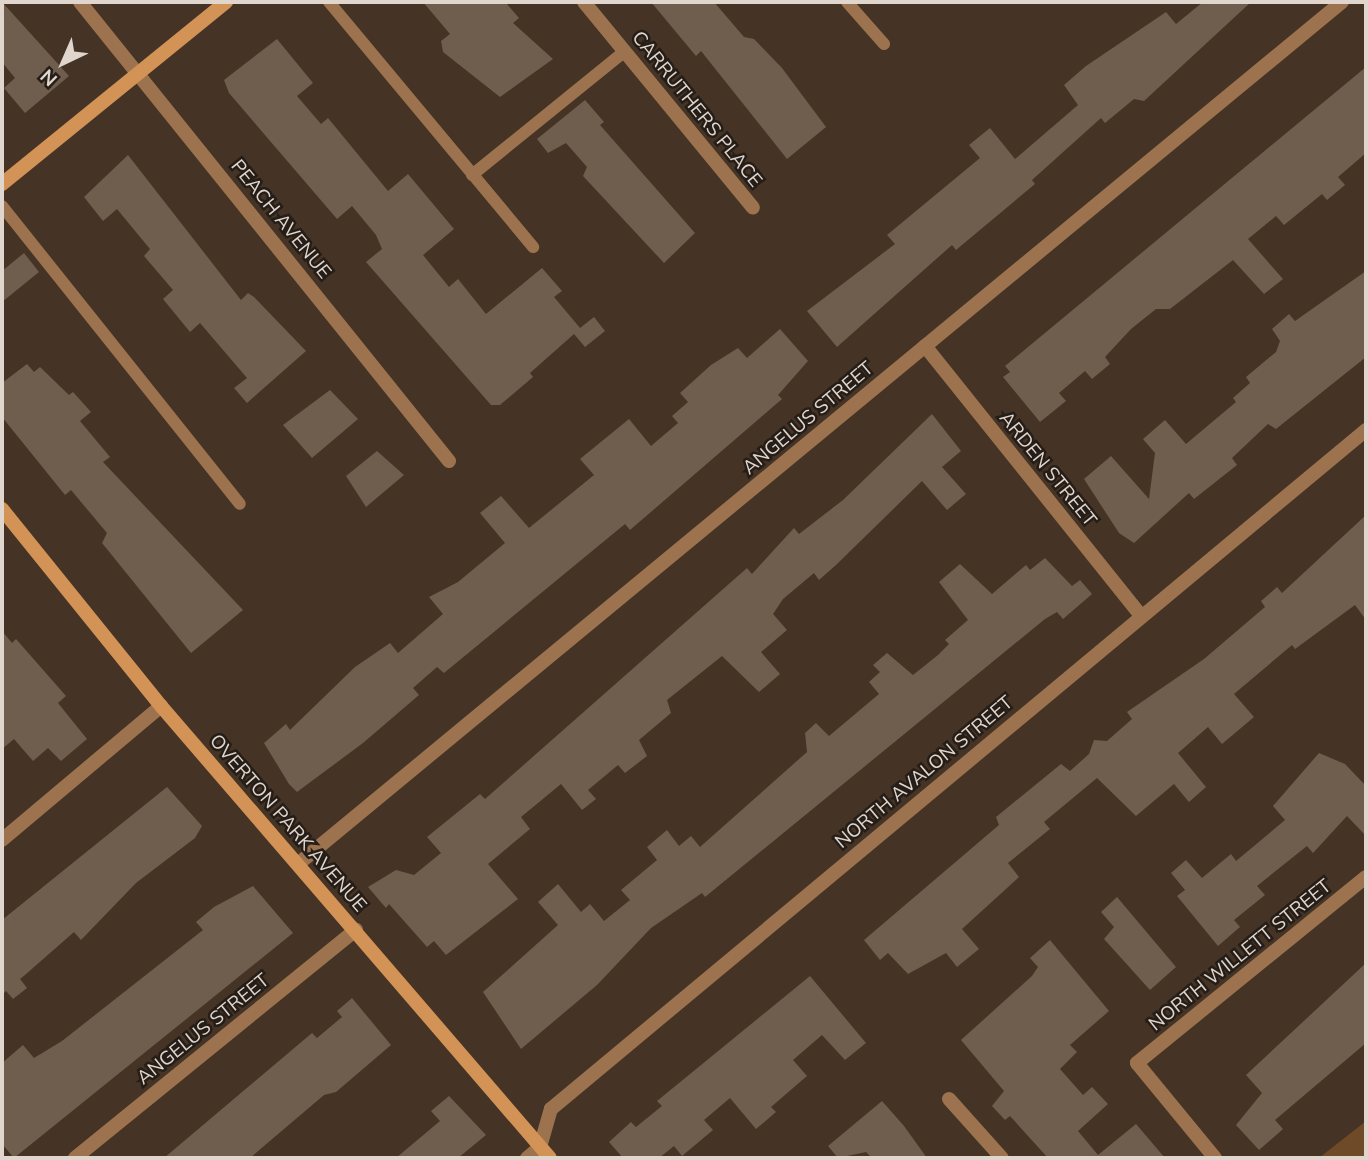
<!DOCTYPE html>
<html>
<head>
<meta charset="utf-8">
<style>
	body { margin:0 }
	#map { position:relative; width:1368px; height:1160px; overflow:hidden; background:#453425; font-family:Mulish,sans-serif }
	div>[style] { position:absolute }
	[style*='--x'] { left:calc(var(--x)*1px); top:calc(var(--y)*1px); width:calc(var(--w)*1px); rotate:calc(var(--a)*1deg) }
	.green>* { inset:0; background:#6e4a29 }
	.building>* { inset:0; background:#6f5d4d }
	.lane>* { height:12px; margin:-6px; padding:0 6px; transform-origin:6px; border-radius:6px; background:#9c734e }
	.street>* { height:14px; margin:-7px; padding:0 7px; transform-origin:7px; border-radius:7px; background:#9c734e }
	.secondary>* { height:14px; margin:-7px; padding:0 7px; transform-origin:7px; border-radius:7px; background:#d39256 }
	span { translate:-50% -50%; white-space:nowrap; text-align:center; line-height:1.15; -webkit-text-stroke:5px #251d17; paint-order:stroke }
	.street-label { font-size:19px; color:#e1d6cd }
	.frame { position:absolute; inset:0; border:4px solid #e1d6cd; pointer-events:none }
	.north { position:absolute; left:28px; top:28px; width:70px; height:70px; -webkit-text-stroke:5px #251d17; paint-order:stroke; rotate:224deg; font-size:19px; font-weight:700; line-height:28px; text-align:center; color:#e1d6cd }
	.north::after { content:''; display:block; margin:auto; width:24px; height:32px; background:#e1d6cd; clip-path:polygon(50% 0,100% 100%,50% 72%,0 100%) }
</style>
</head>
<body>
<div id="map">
	<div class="green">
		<div style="clip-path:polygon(1366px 1121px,1366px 1158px,1319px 1158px)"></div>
	</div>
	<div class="building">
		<div style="clip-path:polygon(2px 2px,69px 76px,25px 113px,4px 88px,15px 78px,2px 62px)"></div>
		<div style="clip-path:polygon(423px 2px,506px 3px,519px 18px,513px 23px,553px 59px,500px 97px,443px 52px,441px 41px,450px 34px)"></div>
		<div style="clip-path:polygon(651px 2px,714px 2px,744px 37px,754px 39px,782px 68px,826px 127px,787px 159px,701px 51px,696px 56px)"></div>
		<div style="clip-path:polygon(1203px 2px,1251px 2px,1144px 101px,1134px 99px,1105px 123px,1101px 118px,1032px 180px,1035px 184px,956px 250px,952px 245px,837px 347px,807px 311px,895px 244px,887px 235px,980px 158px,969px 145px,990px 128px,1015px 159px,1078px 105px,1064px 85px,1086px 66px,1166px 12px,1176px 24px)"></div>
		<div style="clip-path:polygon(277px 39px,313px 83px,297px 96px,321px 124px,328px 118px,388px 191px,408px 174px,454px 229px,423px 255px,449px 287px,458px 279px,486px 314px,542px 268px,562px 291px,554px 297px,580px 328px,594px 317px,605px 331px,585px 347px,574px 334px,530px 373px,533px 377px,500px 405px,491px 405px,366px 262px,382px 249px,376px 235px,352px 206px,337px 219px,229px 93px,224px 80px)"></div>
		<div style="clip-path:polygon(1366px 67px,1366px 153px,1338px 177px,1345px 185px,1327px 200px,1322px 194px,1284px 225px,1276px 216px,1248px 239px,1283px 279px,1264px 294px,1233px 260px,1170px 309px,1156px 309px,1131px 329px,1105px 357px,1110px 364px,1092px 379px,1085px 371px,1059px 393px,1066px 401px,1040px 422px,1003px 377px,1010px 372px,1005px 366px)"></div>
		<div style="clip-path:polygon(585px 100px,604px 122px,600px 125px,695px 233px,664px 263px,583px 176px,587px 167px,566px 143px,548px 153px,537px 139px)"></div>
		<div style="clip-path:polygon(128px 155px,241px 300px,248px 293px,254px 297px,306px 351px,247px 403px,234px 388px,247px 378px,200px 323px,190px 332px,163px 299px,173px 290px,144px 256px,150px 249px,117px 209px,103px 221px,84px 197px)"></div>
		<div style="clip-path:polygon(24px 253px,39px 272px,2px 302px,2px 271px)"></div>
		<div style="clip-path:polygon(1366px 271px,1366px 357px,1276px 429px,1268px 424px,1232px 458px,1237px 465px,1194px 499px,1189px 493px,1134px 543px,1119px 533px,1084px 479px,1111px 456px,1149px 499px,1155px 453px,1143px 439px,1165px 420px,1186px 444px,1236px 402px,1233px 398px,1250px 383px,1246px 377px,1276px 352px,1280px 341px,1272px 329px,1289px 314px,1295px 321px)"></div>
		<div style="clip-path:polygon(780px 329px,808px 361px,778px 395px,782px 399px,630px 530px,625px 524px,444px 673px,437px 667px,413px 688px,419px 695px,363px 743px,297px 792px,289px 784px,264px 743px,286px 724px,290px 730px,355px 667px,390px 643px,398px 653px,443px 614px,429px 597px,458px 582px,505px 543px,480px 513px,501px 496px,529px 528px,594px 475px,580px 459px,629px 419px,651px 446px,678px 423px,672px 416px,688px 402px,680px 393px,711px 365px,738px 348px,747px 358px)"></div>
		<div style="clip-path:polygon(27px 364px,34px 372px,40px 367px,69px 395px,73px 392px,91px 412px,80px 421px,110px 457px,103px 462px,243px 610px,191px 653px,102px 543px,107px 533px,71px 490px,65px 495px,2px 417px,2px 383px)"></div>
		<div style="clip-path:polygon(330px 390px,358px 419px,312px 458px,283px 425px)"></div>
		<div style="clip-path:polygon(932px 414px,961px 451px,942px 467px,966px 494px,947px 510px,922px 481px,836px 565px,819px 580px,814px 573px,783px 599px,773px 614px,787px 630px,761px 652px,780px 674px,759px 692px,722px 656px,667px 700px,671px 713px,639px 740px,647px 756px,625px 773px,618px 765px,588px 790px,596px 799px,582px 810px,561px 784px,521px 817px,530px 829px,488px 864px,518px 899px,446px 955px,434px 941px,427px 947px,389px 904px,386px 908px,368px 887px,396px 870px,414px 875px,441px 853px,427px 837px,480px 794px,485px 799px,747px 568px,752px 574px,794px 528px,799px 534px,843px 500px)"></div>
		<div style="clip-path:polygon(377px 451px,404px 475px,366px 507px,346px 476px)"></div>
		<div style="clip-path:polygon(1366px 515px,1366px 620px,1355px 605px,1295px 649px,1292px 645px,1234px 694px,1254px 717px,1222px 744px,1208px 727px,1178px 753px,1206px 787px,1189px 802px,1174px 784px,1136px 816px,1097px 778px,1044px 822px,1050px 829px,1008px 863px,1019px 877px,962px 929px,979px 949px,957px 967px,946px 953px,908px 974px,888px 953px,880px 960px,864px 940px,999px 825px,996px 817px,1061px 764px,1070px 771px,1089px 754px,1094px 740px,1107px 741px,1132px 719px,1127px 712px,1204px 659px,1265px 607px,1261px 601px,1277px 587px,1282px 593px)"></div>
		<div style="clip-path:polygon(1045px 558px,1072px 586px,1080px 580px,1092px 594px,1063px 619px,1057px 612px,1045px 619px,705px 897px,702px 893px,651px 928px,597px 985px,521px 1049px,483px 992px,558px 925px,538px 902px,558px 884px,581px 912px,590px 904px,604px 921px,630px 900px,621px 890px,657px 860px,647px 847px,667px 830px,679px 846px,691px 836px,700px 847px,807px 752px,805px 733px,816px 723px,829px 736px,879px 694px,869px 682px,880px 672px,873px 665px,887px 653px,913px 675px,938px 655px,949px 644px,945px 640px,968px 620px,939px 582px,960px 564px,992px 594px,1026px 565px,1030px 570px)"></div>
		<div style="clip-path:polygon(2px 631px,12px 643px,16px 639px,66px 696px,58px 703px,87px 739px,61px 761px,48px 748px,33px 761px,14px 739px,2px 749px)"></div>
		<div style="clip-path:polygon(1319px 753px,1345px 764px,1366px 786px,1366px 836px,1347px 816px,1313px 853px,1307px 846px,1257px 886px,1265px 895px,1234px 920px,1240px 927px,1218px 946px,1177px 896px,1185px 890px,1171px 873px,1186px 860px,1202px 878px,1231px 854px,1236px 861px,1285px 820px,1273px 806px)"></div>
		<div style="clip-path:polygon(167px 787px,202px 826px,195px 838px,136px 883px,81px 940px,74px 932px,25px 975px,20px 979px,27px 988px,13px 999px,6px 991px,2px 995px,2px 920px)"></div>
		<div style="clip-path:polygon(253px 886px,293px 933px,14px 1158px,2px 1144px,2px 1063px,23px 1045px,34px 1058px,62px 1041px,203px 930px,196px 922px,214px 907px)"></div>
		<div style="clip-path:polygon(1117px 897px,1176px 967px,1150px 990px,1104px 939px,1114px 927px,1101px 912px)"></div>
		<div style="clip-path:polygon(1050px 940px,1109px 1011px,1070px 1045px,1077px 1052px,1060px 1069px,1083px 1095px,1092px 1087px,1108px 1104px,1078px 1131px,1098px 1155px,1136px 1124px,1165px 1158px,1048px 1158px,1010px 1116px,1005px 1120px,992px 1106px,1004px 1091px,961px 1040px,1032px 976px,1038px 967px,1030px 958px)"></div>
		<div style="clip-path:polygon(1366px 963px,1366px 1043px,1275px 1120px,1283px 1129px,1259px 1150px,1236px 1125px,1262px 1093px,1246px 1075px)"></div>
		<div style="clip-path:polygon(810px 976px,866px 1043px,845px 1060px,822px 1035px,793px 1060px,807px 1076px,771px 1107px,776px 1112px,756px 1129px,730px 1098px,704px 1120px,713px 1130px,682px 1156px,674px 1146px,659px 1158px,623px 1158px,609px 1142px,631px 1122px,636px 1127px,662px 1106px,657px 1101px)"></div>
		<div style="clip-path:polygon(352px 998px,391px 1045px,336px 1092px,324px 1095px,250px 1158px,164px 1158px,312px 1033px,317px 1038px,342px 1017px,337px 1011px)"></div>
		<div style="clip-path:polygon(449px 1096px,486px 1135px,458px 1158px,396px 1158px,440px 1121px,431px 1111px)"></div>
		<div style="clip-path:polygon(882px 1101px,904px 1126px,927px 1158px,872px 1158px,866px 1152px,838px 1158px,828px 1146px)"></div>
	</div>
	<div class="lane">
		<div style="--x:329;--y:2;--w:319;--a:50.2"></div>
		<div style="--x:847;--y:2;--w:56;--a:48.6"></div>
		<div style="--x:472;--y:175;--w:197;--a:-39"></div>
		<div style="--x:2;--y:206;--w:381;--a:51.4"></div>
	</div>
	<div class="street">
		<div style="--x:80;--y:2;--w:589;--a:51.2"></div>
		<div style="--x:584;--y:2;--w:266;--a:50.6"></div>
		<div style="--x:925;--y:346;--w:346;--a:51.3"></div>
		<div style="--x:2;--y:840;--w:208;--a:-40.1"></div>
		<div style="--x:298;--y:864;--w:1354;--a:-39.55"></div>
		<div style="--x:949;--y:1099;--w:79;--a:48.1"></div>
		<div style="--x:75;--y:1158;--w:362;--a:-39.1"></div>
		<div style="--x:527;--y:1158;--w:17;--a:-40"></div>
		<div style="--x:540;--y:1147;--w:40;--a:-74"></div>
		<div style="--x:551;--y:1109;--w:1061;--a:-39.8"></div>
		<div style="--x:1215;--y:1158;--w:123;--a:-129.4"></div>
		<div style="--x:1137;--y:1063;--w:295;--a:-39.1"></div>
	</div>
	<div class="secondary">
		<div style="--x:2;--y:184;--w:289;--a:-39.1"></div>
		<div style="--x:2;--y:509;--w:253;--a:51.1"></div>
		<div style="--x:161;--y:706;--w:596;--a:49.28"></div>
	</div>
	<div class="street-label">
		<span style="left:697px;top:109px;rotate:51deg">CARRUTHERS PLACE</span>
		<span style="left:281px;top:219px;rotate:51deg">PEACH AVENUE</span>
		<span style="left:808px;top:418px;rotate:-40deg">ANGELUS STREET</span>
		<span style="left:1048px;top:469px;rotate:51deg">ARDEN STREET</span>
		<span style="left:924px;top:772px;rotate:-40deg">NORTH AVALON STREET</span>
		<span style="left:288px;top:823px;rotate:49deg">OVERTON PARK AVENUE</span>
		<span style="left:1240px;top:955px;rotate:-39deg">NORTH WILLETT STREET</span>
		<span style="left:203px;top:1029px;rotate:-39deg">ANGELUS STREET</span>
	</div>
	<div class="frame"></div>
	<div class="north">N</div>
</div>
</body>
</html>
